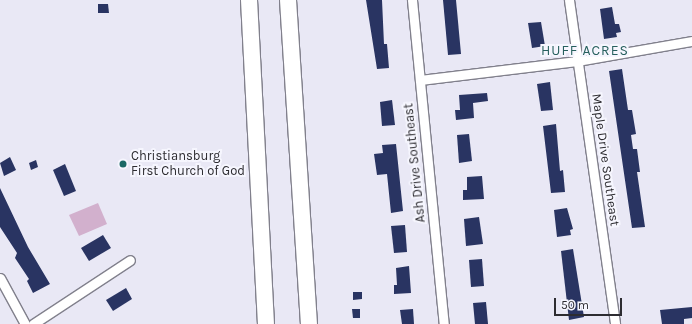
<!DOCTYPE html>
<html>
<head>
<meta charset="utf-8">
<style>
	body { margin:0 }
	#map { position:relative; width:692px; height:324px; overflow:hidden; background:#e9e8f5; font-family:Karla,sans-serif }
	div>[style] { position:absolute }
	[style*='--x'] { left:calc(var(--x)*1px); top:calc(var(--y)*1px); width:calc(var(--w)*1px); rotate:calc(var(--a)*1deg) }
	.green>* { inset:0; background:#d2b0cd }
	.building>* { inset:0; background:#293462 }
	.roads { filter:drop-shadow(1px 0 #81808c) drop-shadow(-1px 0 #81808c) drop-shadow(0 1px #81808c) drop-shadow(0 -1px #81808c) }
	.street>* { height:9px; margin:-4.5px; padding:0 4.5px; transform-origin:4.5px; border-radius:4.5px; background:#fff }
	.highway>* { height:16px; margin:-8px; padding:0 8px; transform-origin:8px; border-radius:8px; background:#fff }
	.dots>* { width:11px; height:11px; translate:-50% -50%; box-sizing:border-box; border:2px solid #f6f6fe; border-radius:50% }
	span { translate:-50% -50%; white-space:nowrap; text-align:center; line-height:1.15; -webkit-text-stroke:4px #f6f6fe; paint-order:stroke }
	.poi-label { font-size:13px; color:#2d2c31 }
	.left { translate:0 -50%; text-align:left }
	.street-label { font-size:13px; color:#2d2c31 }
	.neighbourhood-label { font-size:14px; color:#27605e; letter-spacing:1px }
	.scale { position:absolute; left:554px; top:298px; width:68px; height:18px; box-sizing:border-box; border:2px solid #2d2c31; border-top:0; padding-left:5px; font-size:12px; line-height:14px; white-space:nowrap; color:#2d2c31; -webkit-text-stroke:3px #f6f6fe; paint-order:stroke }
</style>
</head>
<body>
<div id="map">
	<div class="green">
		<div style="clip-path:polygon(98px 203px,107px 224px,79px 236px,69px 215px)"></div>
	</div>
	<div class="building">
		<div style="clip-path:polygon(366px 0,382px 0,384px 44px,387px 44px,389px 68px,377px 69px)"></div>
		<div style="clip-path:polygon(443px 0,456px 0,461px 54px,448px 55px)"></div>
		<div style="clip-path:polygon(98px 4px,108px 4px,109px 13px,98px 13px)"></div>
		<div style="clip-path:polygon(612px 7px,615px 24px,619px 24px,621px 32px,616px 33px,617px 37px,604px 39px,600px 9px)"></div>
		<div style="clip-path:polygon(541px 22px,545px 46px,532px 48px,528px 23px)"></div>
		<div style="clip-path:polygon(622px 69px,628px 110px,632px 110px,636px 134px,631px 135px,633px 149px,637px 149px,640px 172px,637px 172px,645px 227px,632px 228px,609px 71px)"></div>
		<div style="clip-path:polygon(550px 82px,553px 110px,541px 111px,537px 84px)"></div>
		<div style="clip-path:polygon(487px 93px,488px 101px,473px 103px,474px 118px,456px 120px,455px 110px,460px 110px,459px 95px)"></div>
		<div style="clip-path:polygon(392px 100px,395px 125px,382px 126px,380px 102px)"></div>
		<div style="clip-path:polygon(556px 124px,560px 171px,563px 170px,565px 192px,551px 193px,543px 126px)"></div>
		<div style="clip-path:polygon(469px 134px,472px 161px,459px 163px,457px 135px)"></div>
		<div style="clip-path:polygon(396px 144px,403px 211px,391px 213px,387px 174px,377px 175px,374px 154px,383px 153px,382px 145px)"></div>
		<div style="clip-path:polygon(10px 157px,16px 170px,4px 176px,0 163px)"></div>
		<div style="clip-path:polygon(36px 160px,38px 167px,31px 170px,29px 163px)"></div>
		<div style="clip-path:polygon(65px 164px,76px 191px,64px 196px,53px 170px)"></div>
		<div style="clip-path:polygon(482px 176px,484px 199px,463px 200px,463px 190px,467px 190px,467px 177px)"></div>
		<div style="clip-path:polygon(0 188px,28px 247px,50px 284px,33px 293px,27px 281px,29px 279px,15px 258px,17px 253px,0 227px)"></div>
		<div style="clip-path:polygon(567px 208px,573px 229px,570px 230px,571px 235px,557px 237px,554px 210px)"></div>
		<div style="clip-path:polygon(479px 217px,483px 244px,466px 246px,464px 219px)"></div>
		<div style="clip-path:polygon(405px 225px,407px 252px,394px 253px,391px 226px)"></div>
		<div style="clip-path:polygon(103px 235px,111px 248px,89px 261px,81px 248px)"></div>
		<div style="clip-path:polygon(573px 249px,584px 317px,569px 320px,561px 251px)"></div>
		<div style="clip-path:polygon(482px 259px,484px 286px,471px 287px,469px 260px)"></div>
		<div style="clip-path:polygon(409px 266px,411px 293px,394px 294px,394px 285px,397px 285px,396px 268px)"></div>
		<div style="clip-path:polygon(126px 288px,132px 299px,113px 311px,106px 300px)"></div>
		<div style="clip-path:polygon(353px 292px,362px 292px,362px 299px,353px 300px)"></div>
		<div style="clip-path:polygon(486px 302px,488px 324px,475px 324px,473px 303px)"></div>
		<div style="clip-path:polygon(692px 307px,692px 318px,684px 319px,684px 324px,662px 324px,660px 310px)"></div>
		<div style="clip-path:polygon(352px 309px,360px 309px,360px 318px,353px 318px)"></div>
		<div style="clip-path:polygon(413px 309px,414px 324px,402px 324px,400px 310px)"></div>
	</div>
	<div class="roads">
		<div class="street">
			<div style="--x:412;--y:0;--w:326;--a:84.4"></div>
			<div style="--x:569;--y:0;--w:327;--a:81.9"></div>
			<div style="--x:420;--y:80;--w:158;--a:-6.9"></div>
			<div style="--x:577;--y:61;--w:117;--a:-9.9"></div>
			<div style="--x:0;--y:278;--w:52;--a:61.5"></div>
			<div style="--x:33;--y:324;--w:116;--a:-33.4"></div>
		</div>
		<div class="highway">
			<div style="--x:249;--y:0;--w:324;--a:87"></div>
			<div style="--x:288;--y:0;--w:325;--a:86.3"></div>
		</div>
	</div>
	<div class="dots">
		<div style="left:123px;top:164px;background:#1a6865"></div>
	</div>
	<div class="poi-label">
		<span class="left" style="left:131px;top:164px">Christiansburg<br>First Church of God</span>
	</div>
	<div class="street-label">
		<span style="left:605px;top:160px;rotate:82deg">Maple Drive Southeast</span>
		<span style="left:415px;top:163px;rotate:-96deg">Ash Drive Southeast</span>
	</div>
	<div class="neighbourhood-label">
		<span style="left:585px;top:51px">HUFF ACRES</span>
	</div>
	<div class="scale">50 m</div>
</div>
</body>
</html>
